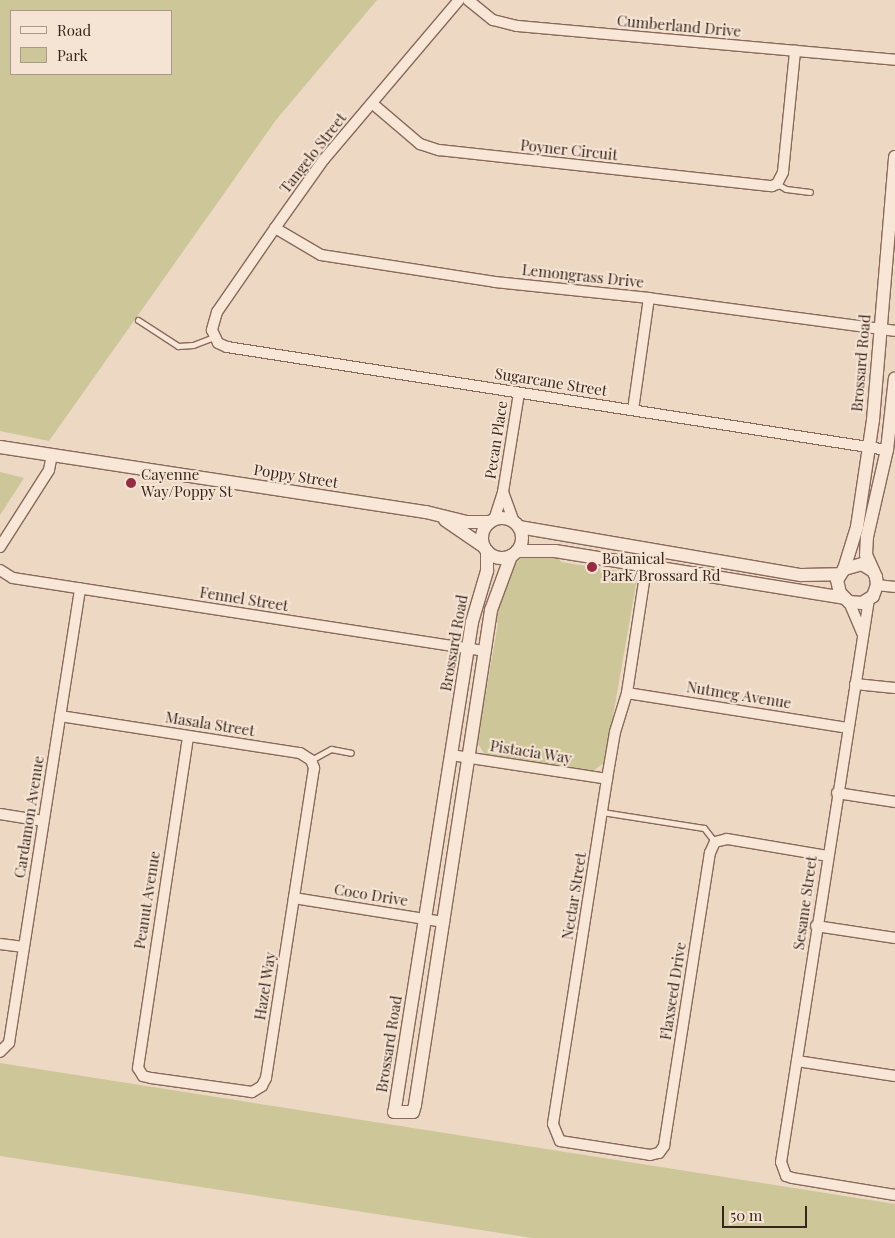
<!DOCTYPE html>
<html>
<head>
<meta charset="utf-8">
<style>
	body { margin:0 }
	#map { position:relative; width:895px; height:1238px; overflow:hidden; background:#edd8c4; font-family:"Playfair Display",serif }
	div>[style] { position:absolute }
	[style*='--x'] { left:calc(var(--x)*1px); top:calc(var(--y)*1px); width:calc(var(--w)*1px); rotate:calc(var(--a)*1deg) }
	.green>* { inset:0; background:#ccc698 }
	.roads { filter:drop-shadow(1px 0 #88695b) drop-shadow(-1px 0 #88695b) drop-shadow(0 1px #88695b) drop-shadow(0 -1px #88695b) }
	.service>* { height:5px; margin:-2.5px; padding:0 2.5px; transform-origin:2.5px; border-radius:2.5px; background:#f8e7d7 }
	.minor>* { height:10px; margin:-5px; padding:0 5px; transform-origin:5px; border-radius:5px; background:#f8e7d7 }
	.tertiary>* { height:12px; margin:-6px; padding:0 6px; transform-origin:6px; border-radius:6px; background:#f8e7d7 }
	.tertiary>.ring { margin:-6px; padding:0; box-sizing:content-box; background:none; border:12px solid #f8e7d7; border-radius:50% }
	.dots>* { width:14px; height:14px; translate:-50% -50%; box-sizing:border-box; border:2px solid #f5e4d3; border-radius:50% }
	span { translate:-50% -50%; white-space:nowrap; text-align:center; line-height:1.15; -webkit-text-stroke:4px #f5e4d3; paint-order:stroke }
	.street-label { font-size:15px; color:#38251e }
	.poi-label { font-size:15px; color:#38251e }
	.left { translate:0 -50%; text-align:left }
	.legend { position:absolute; left:10px; top:10px; width:162px; height:65px; box-sizing:border-box; background:#f5e4d3; border:1px solid #a9988b; margin:0; padding:6px 9px; list-style:none; font-size:15px; color:#38251e }
	.legend li { display:flex; align-items:center; gap:10px; height:25px }
	.legend b { width:25px; border:1px solid #a9988b }
	.scale { position:absolute; left:722px; top:1206px; width:85px; height:22px; box-sizing:border-box; border:2px solid #38251e; border-top:0; padding-left:6px; font-size:15px; line-height:18px; white-space:nowrap; color:#38251e; -webkit-text-stroke:4px #f5e4d3; paint-order:stroke }
</style>
</head>
<body>
<div id="map">
	<div class="green">
		<div style="clip-path:polygon(evenodd,0 0,377px 0,276px 120px,49px 441px,0 431px,0 0,11px 11px,171px 11px,171px 74px,11px 74px,11px 11px)"></div>
		<div style="clip-path:polygon(0 472px,24px 478px,0 515px)"></div>
		<div style="clip-path:polygon(556px 554px,561px 562px,620px 571px,624px 568px,631px 569px,637px 579px,606px 756px,604px 763px,593px 771px,485px 755px,477px 742px,498px 623px,493px 618px,511px 567px,525px 555px)"></div>
		<div style="clip-path:polygon(0 1063px,895px 1204px,895px 1238px,532px 1238px,0 1156px)"></div>
	</div>
	<div class="roads">
		<div class="service">
			<div style="--x:777;--y:184;--w:10;--a:29"></div>
			<div style="--x:786;--y:189;--w:24;--a:7"></div>
			<div style="--x:138;--y:320;--w:48;--a:33"></div>
			<div style="--x:178;--y:346;--w:15;--a:-4"></div>
			<div style="--x:193;--y:345;--w:22;--a:-21"></div>
			<div style="--x:311;--y:760;--w:23;--a:-29"></div>
			<div style="--x:331;--y:749;--w:20;--a:11"></div>
			<div style="--x:602;--y:812;--w:103;--a:8.9"></div>
			<div style="--x:704;--y:828;--w:18;--a:52"></div>
		</div>
		<div class="minor">
			<div style="--x:459;--y:0;--w:209;--a:130.3"></div>
			<div style="--x:324;--y:159;--w:85;--a:125.4"></div>
			<div style="--x:275;--y:228;--w:102;--a:124.6"></div>
			<div style="--x:217;--y:312;--w:19;--a:106"></div>
			<div style="--x:212;--y:330;--w:14;--a:65"></div>
			<div style="--x:218;--y:343;--w:10;--a:24"></div>
			<div style="--x:227;--y:347;--w:668;--a:8.87"></div>
			<div style="--x:468;--y:0;--w:32;--a:39"></div>
			<div style="--x:493;--y:20;--w:25;--a:14"></div>
			<div style="--x:517;--y:26;--w:380;--a:5.1"></div>
			<div style="--x:373;--y:104;--w:62;--a:40.4"></div>
			<div style="--x:420;--y:144;--w:20;--a:18"></div>
			<div style="--x:439;--y:150;--w:335;--a:6.2"></div>
			<div style="--x:772;--y:186;--w:5;--a:-22"></div>
			<div style="--x:777;--y:184;--w:13;--a:-63"></div>
			<div style="--x:783;--y:172;--w:122;--a:-84.3"></div>
			<div style="--x:275;--y:228;--w:53;--a:30.4"></div>
			<div style="--x:321;--y:255;--w:176;--a:8.8"></div>
			<div style="--x:495;--y:282;--w:155;--a:5.9"></div>
			<div style="--x:649;--y:298;--w:248;--a:7.6"></div>
			<div style="--x:633;--y:410;--w:113;--a:-81.9"></div>
			<div style="--x:503;--y:492;--w:32;--a:70"></div>
			<div style="--x:494;--y:520;--w:29;--a:-72"></div>
			<div style="--x:503;--y:492;--w:100;--a:-80.8"></div>
			<div style="--x:0;--y:547;--w:91;--a:-57.5"></div>
			<div style="--x:49;--y:470;--w:15;--a:-79"></div>
			<div style="--x:649;--y:549;--w:146;--a:98.7"></div>
			<div style="--x:627;--y:693;--w:41;--a:107.1"></div>
			<div style="--x:615;--y:732;--w:48;--a:99.7"></div>
			<div style="--x:607;--y:779;--w:349;--a:98.9"></div>
			<div style="--x:553;--y:1124;--w:18;--a:68"></div>
			<div style="--x:560;--y:1141;--w:91;--a:8.8"></div>
			<div style="--x:650;--y:1155;--w:9;--a:-13"></div>
			<div style="--x:659;--y:1153;--w:9;--a:-54"></div>
			<div style="--x:664;--y:1146;--w:297;--a:-81.1"></div>
			<div style="--x:710;--y:853;--w:12;--a:-66"></div>
			<div style="--x:715;--y:842;--w:12;--a:-14"></div>
			<div style="--x:727;--y:839;--w:101;--a:9.6"></div>
			<div style="--x:0;--y:570;--w:15;--a:32"></div>
			<div style="--x:13;--y:578;--w:478;--a:8.8"></div>
			<div style="--x:877;--y:585;--w:18;--a:6"></div>
			<div style="--x:869;--y:599;--w:570;--a:98.88"></div>
			<div style="--x:781;--y:1162;--w:15;--a:70"></div>
			<div style="--x:786;--y:1176;--w:6;--a:18"></div>
			<div style="--x:792;--y:1178;--w:104;--a:9.4"></div>
			<div style="--x:849;--y:602;--w:34;--a:67"></div>
			<div style="--x:855;--y:684;--w:40;--a:5.7"></div>
			<div style="--x:627;--y:693;--w:223;--a:9"></div>
			<div style="--x:60;--y:716;--w:243;--a:8.8"></div>
			<div style="--x:300;--y:753;--w:13;--a:32"></div>
			<div style="--x:311;--y:760;--w:9;--a:69"></div>
			<div style="--x:314;--y:768;--w:314;--a:98.8"></div>
			<div style="--x:266;--y:1078;--w:9;--a:117"></div>
			<div style="--x:262;--y:1086;--w:12;--a:149"></div>
			<div style="--x:252;--y:1092;--w:102;--a:-172.1"></div>
			<div style="--x:151;--y:1078;--w:8;--a:-166"></div>
			<div style="--x:143;--y:1076;--w:9;--a:-122"></div>
			<div style="--x:138;--y:1068;--w:335;--a:-81.4"></div>
			<div style="--x:451;--y:755;--w:158;--a:8.7"></div>
			<div style="--x:837;--y:793;--w:59;--a:8.8"></div>
			<div style="--x:0;--y:814;--w:44;--a:9.2"></div>
			<div style="--x:294;--y:898;--w:152;--a:9.1"></div>
			<div style="--x:816;--y:926;--w:80;--a:8.6"></div>
			<div style="--x:0;--y:944;--w:24;--a:7"></div>
			<div style="--x:0;--y:1052;--w:13;--a:-45"></div>
			<div style="--x:9;--y:1043;--w:460;--a:-81.1"></div>
			<div style="--x:797;--y:1061;--w:99;--a:8.7"></div>
		</div>
		<div class="tertiary">
			<div style="--x:0;--y:447;--w:431;--a:8.7"></div>
			<div style="--x:426;--y:512;--w:41;--a:14"></div>
			<div style="--x:466;--y:522;--w:24;--a:0"></div>
			<div class="ring" style="left:482px;top:518px;width:28px;height:28px"></div>
			<div style="--x:445;--y:520;--w:46;--a:34.4"></div>
			<div style="--x:519;--y:527;--w:286;--a:9.7"></div>
			<div style="--x:801;--y:575;--w:39;--a:-1"></div>
			<div style="--x:487;--y:551;--w:20;--a:90"></div>
			<div style="--x:487;--y:571;--w:53;--a:106.4"></div>
			<div style="--x:472;--y:622;--w:496;--a:99"></div>
			<div style="--x:394;--y:1112;--w:19;--a:0"></div>
			<div style="--x:413;--y:1112;--w:7;--a:-74"></div>
			<div style="--x:415;--y:1105;--w:501;--a:-81.27"></div>
			<div style="--x:491;--y:610;--w:58;--a:-69.7"></div>
			<div style="--x:517;--y:551;--w:38;--a:0"></div>
			<div style="--x:555;--y:551;--w:293;--a:9.2"></div>
			<div style="--x:844;--y:569;--w:44;--a:-72.8"></div>
			<div style="--x:857;--y:527;--w:108;--a:-81.5"></div>
			<div style="--x:873;--y:420;--w:264;--a:-85.2"></div>
			<div style="--x:873;--y:571;--w:13;--a:-148"></div>
			<div style="--x:862;--y:564;--w:19;--a:164"></div>
			<div style="--x:844;--y:569;--w:13;--a:122"></div>
			<div style="--x:837;--y:580;--w:13;--a:77"></div>
			<div style="--x:840;--y:593;--w:13;--a:45"></div>
			<div style="--x:849;--y:602;--w:13;--a:4"></div>
			<div style="--x:862;--y:603;--w:13;--a:-32"></div>
			<div style="--x:873;--y:596;--w:12;--a:-70"></div>
			<div style="--x:877;--y:585;--w:8;--a:-97"></div>
			<div style="--x:876;--y:577;--w:24;--a:-114"></div>
			<div style="--x:866;--y:555;--w:18;--a:-87"></div>
			<div style="--x:867;--y:537;--w:89;--a:-77.1"></div>
			<div style="--x:887;--y:450;--w:72;--a:-83.7"></div>
		</div>
	</div>
	<div class="dots">
		<div style="left:131px;top:483px;background:#962b44"></div>
		<div style="left:592px;top:567px;background:#962b44"></div>
	</div>
	<div class="street-label">
		<span style="left:679px;top:26px;rotate:5deg">Cumberland Drive</span>
		<span style="left:569px;top:150px;rotate:6deg">Poyner Circuit</span>
		<span style="left:313px;top:153px;rotate:-52deg">Tangelo Street</span>
		<span style="left:583px;top:276px;rotate:6deg">Lemongrass Drive</span>
		<span style="left:861px;top:363px;rotate:-85deg">Brossard Road</span>
		<span style="left:551px;top:382px;rotate:9deg">Sugarcane Street</span>
		<span style="left:496px;top:440px;rotate:-81deg">Pecan Place</span>
		<span style="left:296px;top:476px;rotate:9deg">Poppy Street</span>
		<span style="left:244px;top:599px;rotate:9deg">Fennel Street</span>
		<span style="left:454px;top:643px;rotate:-80deg">Brossard Road</span>
		<span style="left:739px;top:695px;rotate:9deg">Nutmeg Avenue</span>
		<span style="left:210px;top:724px;rotate:9deg">Masala Street</span>
		<span style="left:531px;top:752px;rotate:9deg">Pistacia Way</span>
		<span style="left:29px;top:817px;rotate:-81deg">Cardamon Avenue</span>
		<span style="left:371px;top:895px;rotate:9deg">Coco Drive</span>
		<span style="left:574px;top:896px;rotate:-81deg">Nectar Street</span>
		<span style="left:147px;top:900px;rotate:-81deg">Peanut Avenue</span>
		<span style="left:805px;top:903px;rotate:-82deg">Sesame Street</span>
		<span style="left:265px;top:986px;rotate:-81deg">Hazel Way</span>
		<span style="left:673px;top:991px;rotate:-81deg">Flaxseed Drive</span>
		<span style="left:389px;top:1044px;rotate:-81deg">Brossard Road</span>
	</div>
	<div class="poi-label">
		<span class="left" style="left:141px;top:483px">Cayenne<br>Way/Poppy St</span>
		<span class="left" style="left:602px;top:567px">Botanical<br>Park/Brossard Rd</span>
	</div>
	<ul class="legend">
	<li><b style="height:6px;background:#f8e7d7"></b>Road</li>
	<li><b style="height:14px;background:#ccc698"></b>Park</li>
	</ul>
	<div class="scale">50 m</div>
</div>
</body>
</html>
